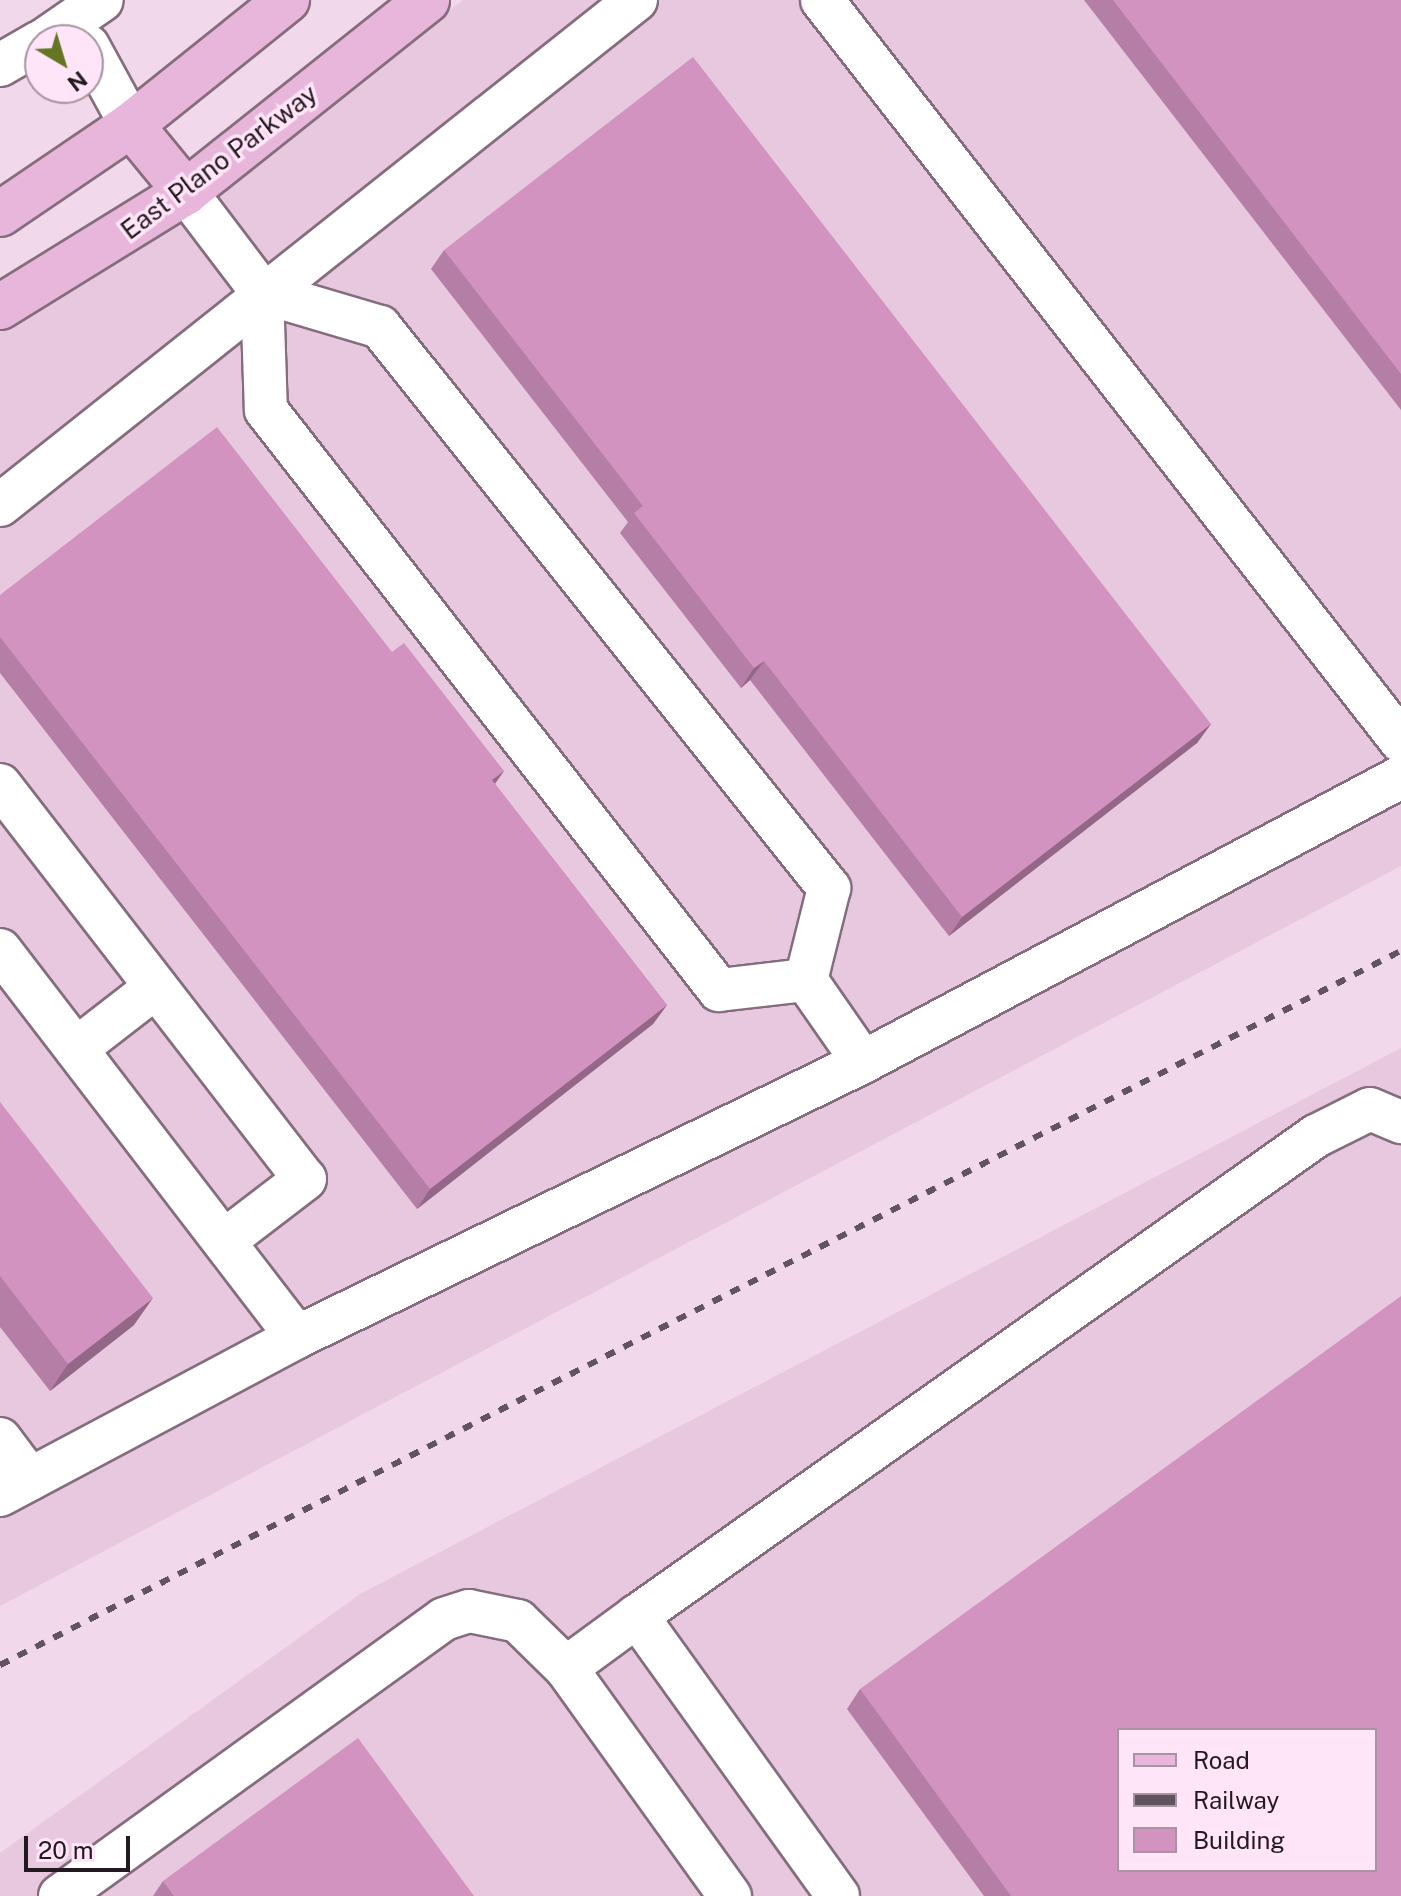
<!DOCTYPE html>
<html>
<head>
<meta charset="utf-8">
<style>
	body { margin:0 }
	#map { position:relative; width:1401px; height:1896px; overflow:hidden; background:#f1d8ea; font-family:"Public Sans",sans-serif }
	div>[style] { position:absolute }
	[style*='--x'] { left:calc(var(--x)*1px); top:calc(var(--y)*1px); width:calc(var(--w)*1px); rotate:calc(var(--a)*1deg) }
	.built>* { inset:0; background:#e8c8de }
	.roads { filter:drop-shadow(2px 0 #846d7d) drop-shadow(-2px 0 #846d7d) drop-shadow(0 2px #846d7d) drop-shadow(0 -2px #846d7d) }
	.minor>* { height:42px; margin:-21px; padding:0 21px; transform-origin:21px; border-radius:21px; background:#fff }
	.major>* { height:44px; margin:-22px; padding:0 22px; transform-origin:22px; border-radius:22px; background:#e8b5db }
	.rail>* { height:6px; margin-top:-3px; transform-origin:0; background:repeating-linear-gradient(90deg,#62545f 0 10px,transparent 0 20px) }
	.wall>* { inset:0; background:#b57ea6 }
	.shaded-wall>* { inset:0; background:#936787 }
	.building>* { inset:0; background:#d293c1 }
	span { translate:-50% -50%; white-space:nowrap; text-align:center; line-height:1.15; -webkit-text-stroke:7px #ffe5f7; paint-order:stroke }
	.street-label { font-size:26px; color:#231a21 }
	.legend { position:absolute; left:1117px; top:1728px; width:260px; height:144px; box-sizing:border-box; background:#ffe5f7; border:2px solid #a794a1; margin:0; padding:10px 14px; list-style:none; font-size:24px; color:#231a21 }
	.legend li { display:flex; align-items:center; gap:16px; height:40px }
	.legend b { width:40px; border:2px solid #a794a1 }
	.north { position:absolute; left:24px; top:24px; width:80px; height:80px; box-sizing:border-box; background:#ffe5f7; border:2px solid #a794a1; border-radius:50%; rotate:142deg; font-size:22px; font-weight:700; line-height:32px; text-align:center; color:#231a21 }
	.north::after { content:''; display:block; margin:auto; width:28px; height:36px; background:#647523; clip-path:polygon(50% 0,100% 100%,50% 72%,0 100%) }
	.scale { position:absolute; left:24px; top:1836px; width:106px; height:36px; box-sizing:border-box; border:4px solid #231a21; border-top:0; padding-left:10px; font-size:24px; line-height:28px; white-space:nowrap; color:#231a21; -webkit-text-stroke:6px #ffe5f7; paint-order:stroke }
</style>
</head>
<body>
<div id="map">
	<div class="built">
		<div style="clip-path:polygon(463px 0,1401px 0,1401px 866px,0 1606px,0 331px,151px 240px)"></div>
		<div style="clip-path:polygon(evenodd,1401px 1048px,1401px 1896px,0 1896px,0 1853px,360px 1594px,1401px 1048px,1119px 1730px,1375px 1730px,1375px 1870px,1119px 1870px,1119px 1730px)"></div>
	</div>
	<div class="roads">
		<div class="minor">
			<div style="--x:822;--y:0;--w:940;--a:52"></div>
			<div style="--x:44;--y:40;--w:70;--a:-34.6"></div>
			<div style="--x:88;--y:46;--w:90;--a:61.4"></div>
			<div style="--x:0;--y:65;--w:46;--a:-29.9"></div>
			<div style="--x:186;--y:192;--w:126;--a:52.8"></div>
			<div style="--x:262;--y:292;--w:118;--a:88.1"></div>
			<div style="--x:266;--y:410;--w:736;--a:52.01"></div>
			<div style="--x:719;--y:990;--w:88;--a:-6.6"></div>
			<div style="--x:806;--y:980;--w:100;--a:55.2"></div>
			<div style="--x:262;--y:292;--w:123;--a:16.5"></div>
			<div style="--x:380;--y:327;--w:719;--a:51.33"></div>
			<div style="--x:829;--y:888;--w:95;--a:104"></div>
			<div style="--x:0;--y:505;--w:812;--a:-38.45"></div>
			<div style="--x:0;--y:785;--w:498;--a:52.3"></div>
			<div style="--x:305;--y:1179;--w:102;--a:142.6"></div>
			<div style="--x:0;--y:950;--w:488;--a:52.5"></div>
			<div style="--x:297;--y:1337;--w:629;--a:-25.91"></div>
			<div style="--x:863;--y:1062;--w:609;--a:-27.91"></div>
			<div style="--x:76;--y:1049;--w:101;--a:-37.8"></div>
			<div style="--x:0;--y:1439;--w:50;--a:53.1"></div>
			<div style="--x:0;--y:1495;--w:336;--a:-28"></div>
			<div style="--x:566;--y:1668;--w:281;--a:54.3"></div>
			<div style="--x:60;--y:1896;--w:473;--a:-35.8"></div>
			<div style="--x:444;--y:1619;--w:26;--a:-18"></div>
			<div style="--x:469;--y:1611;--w:50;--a:11.5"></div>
			<div style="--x:518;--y:1621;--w:67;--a:44.4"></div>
			<div style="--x:566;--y:1668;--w:88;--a:-36.2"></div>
			<div style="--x:838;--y:1896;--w:345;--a:-125.7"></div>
			<div style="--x:637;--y:1616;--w:832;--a:-35.26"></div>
			<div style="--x:1316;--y:1136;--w:60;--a:-26.6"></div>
			<div style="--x:1370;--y:1109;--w:34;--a:23"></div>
		</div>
		<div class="major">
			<div style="--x:131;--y:125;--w:87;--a:50.6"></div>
			<div style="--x:0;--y:214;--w:158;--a:-34.2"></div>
			<div style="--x:131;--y:125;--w:200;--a:-38.7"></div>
			<div style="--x:0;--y:307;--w:219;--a:-31.7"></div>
			<div style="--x:186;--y:192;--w:308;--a:-38.5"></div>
		</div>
	</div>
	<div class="rail">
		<div style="--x:0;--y:1665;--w:1572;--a:-27.01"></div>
	</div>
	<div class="wall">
		<div style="clip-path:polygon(1084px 0,1401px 0,1401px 410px)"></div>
		<div style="clip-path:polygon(444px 250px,1211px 724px,1197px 743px,949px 936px,750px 680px,741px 688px,620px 533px,628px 522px,431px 269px)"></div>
		<div style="clip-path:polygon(0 595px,392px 652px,504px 771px,495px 784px,667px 1005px,653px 1024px,417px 1209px,0 673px)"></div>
		<div style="clip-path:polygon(0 1102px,134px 1325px,50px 1391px,0 1327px)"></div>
		<div style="clip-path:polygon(860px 1689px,1401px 1896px,984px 1896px,847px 1709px)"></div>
		<div style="clip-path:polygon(163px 1881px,474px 1896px,153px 1896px)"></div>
	</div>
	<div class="shaded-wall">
		<div style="clip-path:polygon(764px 661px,750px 680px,741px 688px,754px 668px)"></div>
		<div style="clip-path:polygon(1211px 724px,1197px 743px,949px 936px,962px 917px)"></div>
		<div style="clip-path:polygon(504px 771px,490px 790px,492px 780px)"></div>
		<div style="clip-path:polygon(667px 1005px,653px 1024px,417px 1209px,430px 1189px)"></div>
		<div style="clip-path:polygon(153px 1298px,134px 1325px,50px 1391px,68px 1364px)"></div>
	</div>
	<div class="building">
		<div style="clip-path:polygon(1113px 0,1401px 0,1401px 374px)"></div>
		<div style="clip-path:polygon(693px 57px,1211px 724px,962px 917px,764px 661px,754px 668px,634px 513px,643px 506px,444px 250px)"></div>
		<div style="clip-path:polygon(217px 427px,392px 652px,404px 643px,504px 771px,492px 780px,667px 1005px,430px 1189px,0 637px,0 595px)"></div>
		<div style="clip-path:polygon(0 1102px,153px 1298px,68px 1364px,0 1276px)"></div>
		<div style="clip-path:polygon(evenodd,1401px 1296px,1401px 1896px,1011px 1896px,860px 1689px,1401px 1296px,1119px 1730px,1375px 1730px,1375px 1870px,1119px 1870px,1119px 1730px)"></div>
		<div style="clip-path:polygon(358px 1738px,474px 1896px,174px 1896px,163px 1881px)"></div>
	</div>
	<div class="street-label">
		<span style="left:219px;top:162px;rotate:-37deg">East Plano Parkway</span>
	</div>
	<ul class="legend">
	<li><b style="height:10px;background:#e8b5db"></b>Road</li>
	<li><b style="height:10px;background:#62545f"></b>Railway</li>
	<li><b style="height:22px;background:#d293c1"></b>Building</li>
	</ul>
	<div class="north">N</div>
	<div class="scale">20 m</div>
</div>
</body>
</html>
